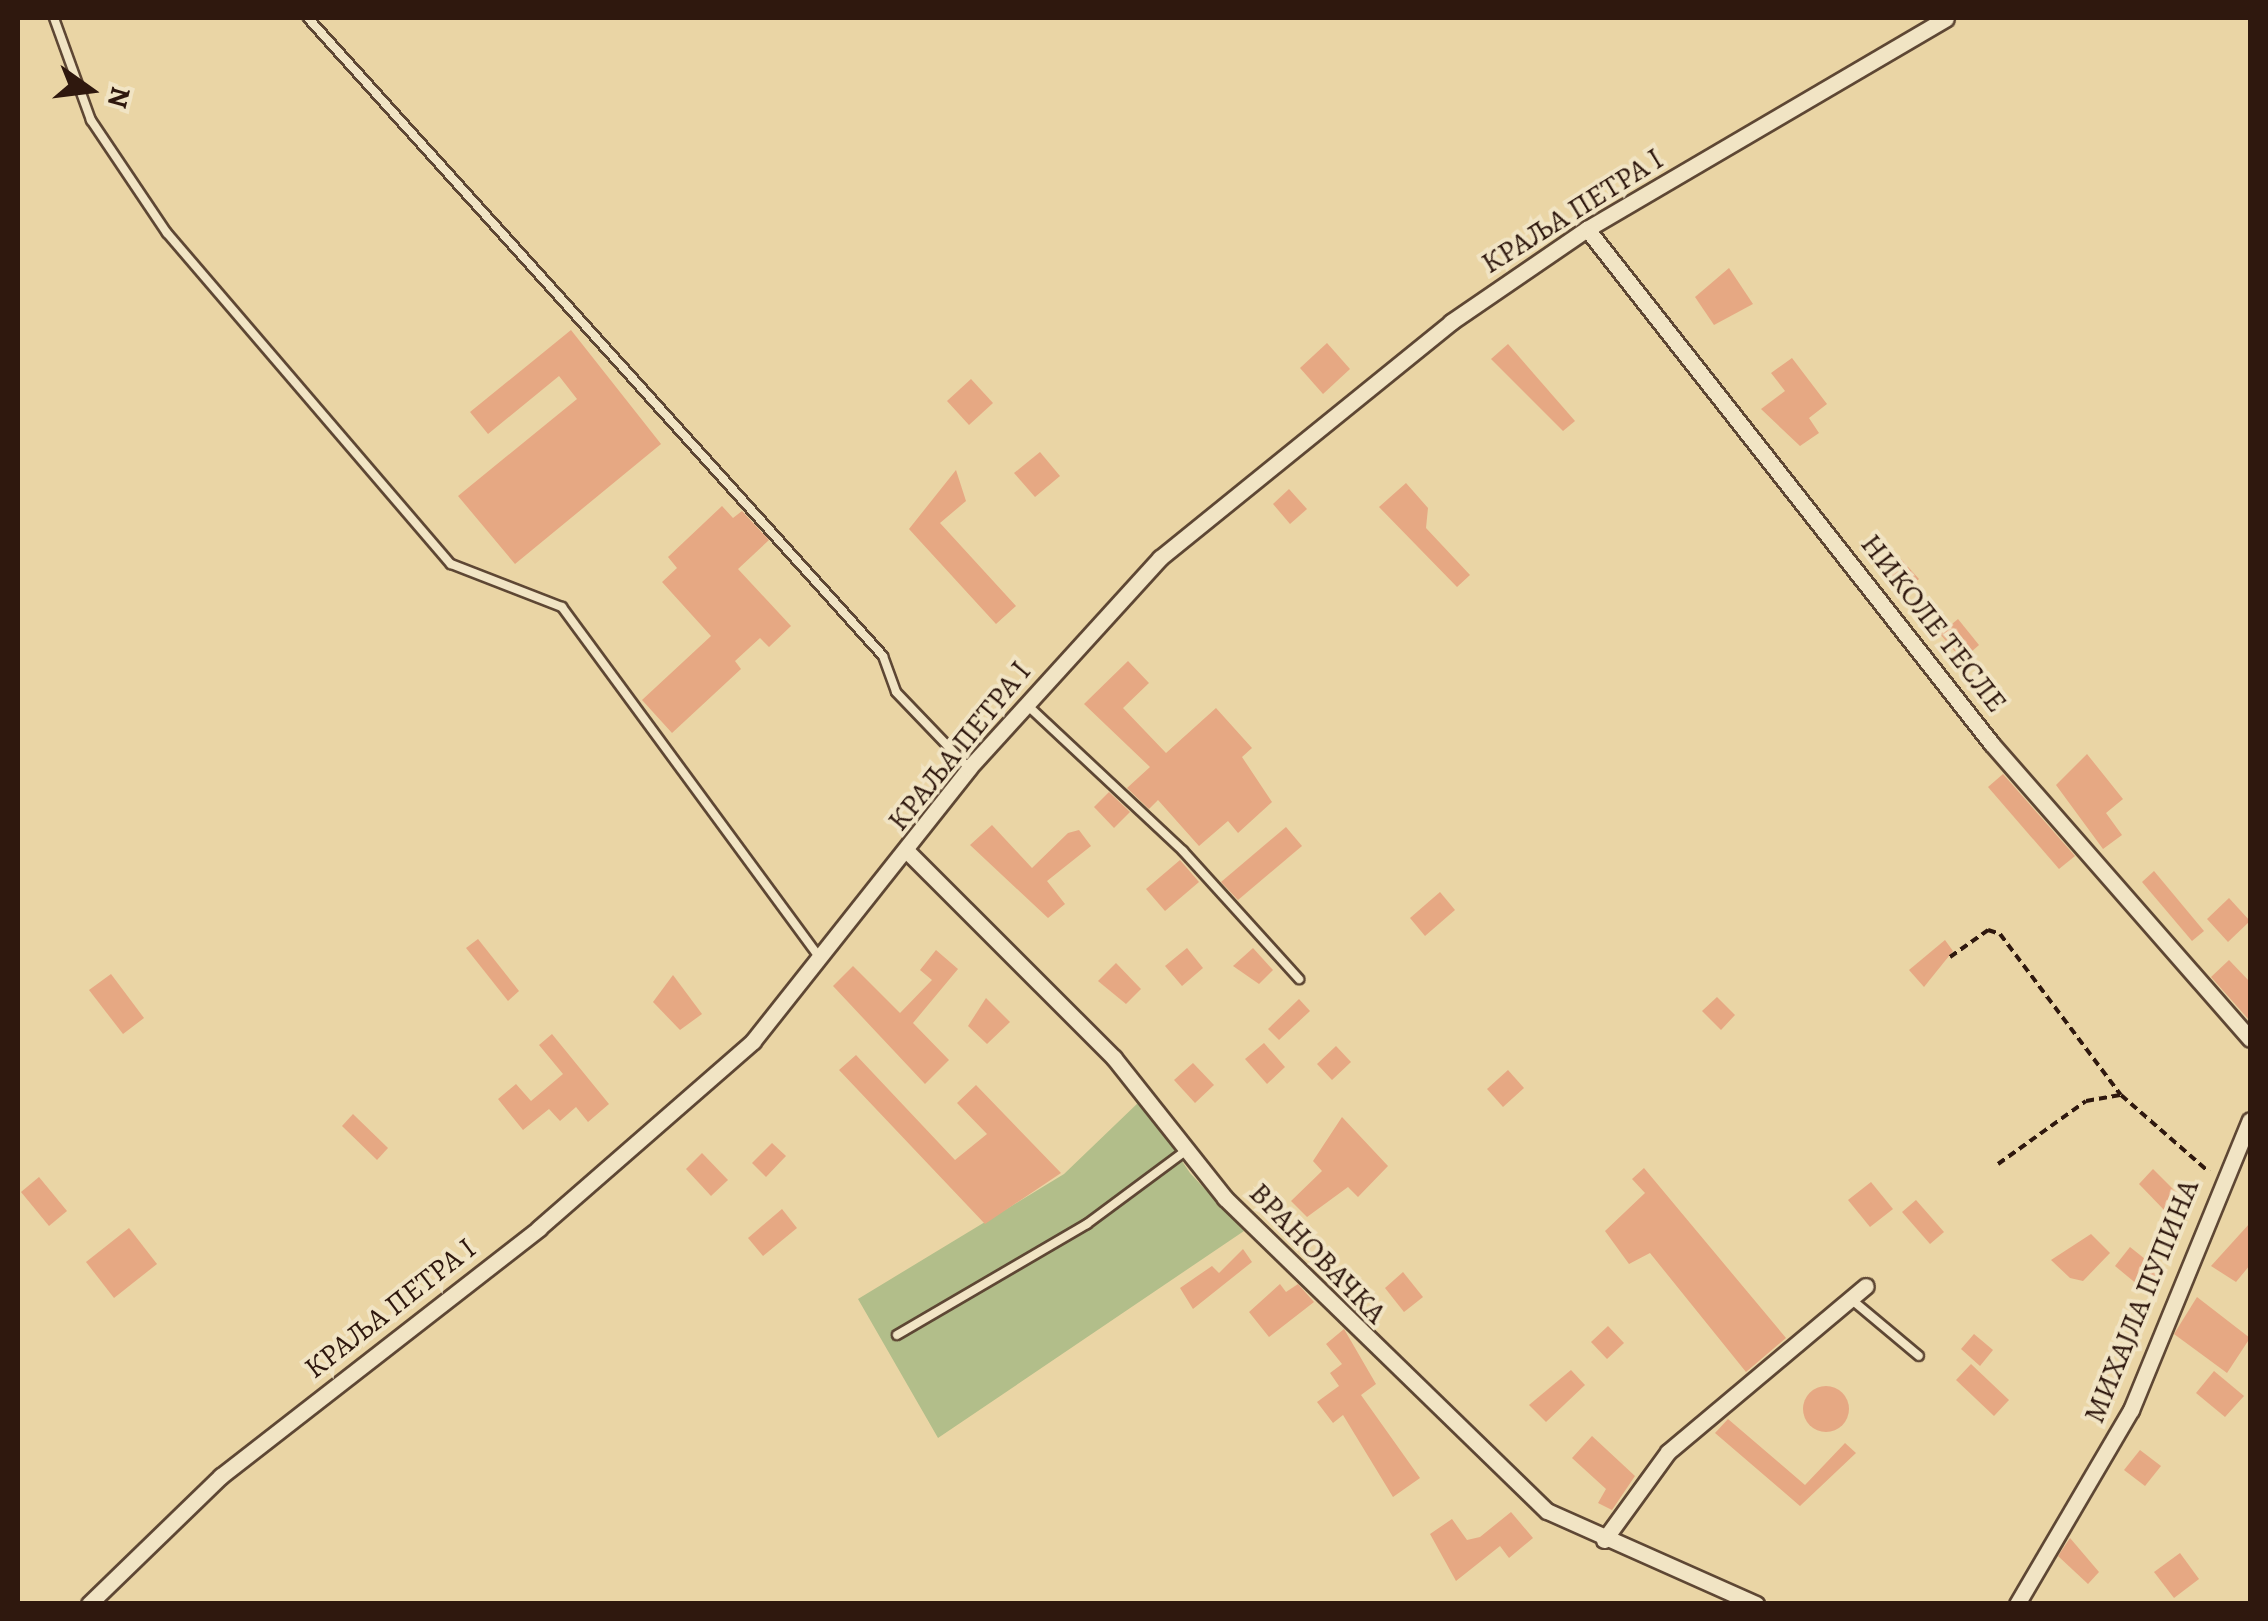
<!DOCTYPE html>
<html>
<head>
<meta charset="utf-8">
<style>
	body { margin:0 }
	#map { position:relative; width:2268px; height:1621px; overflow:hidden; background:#ead5a5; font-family:Alegreya,serif }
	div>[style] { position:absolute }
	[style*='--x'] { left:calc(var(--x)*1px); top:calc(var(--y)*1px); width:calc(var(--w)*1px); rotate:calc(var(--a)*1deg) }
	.green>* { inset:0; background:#b2be8a }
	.building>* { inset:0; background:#e6a883 }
	.round { border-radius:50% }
	.path>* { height:4px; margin-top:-2px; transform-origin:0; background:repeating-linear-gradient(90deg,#2f180e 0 8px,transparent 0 13px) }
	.roads { filter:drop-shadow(2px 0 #5e4734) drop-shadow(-2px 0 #5e4734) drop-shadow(0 2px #5e4734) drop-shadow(0 -2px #5e4734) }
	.lane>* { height:8px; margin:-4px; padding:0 4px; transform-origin:4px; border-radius:4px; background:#f1e4c4 }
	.street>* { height:15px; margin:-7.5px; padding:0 7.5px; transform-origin:7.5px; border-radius:7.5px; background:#f1e4c4 }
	span { translate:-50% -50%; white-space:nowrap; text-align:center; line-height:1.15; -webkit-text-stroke:8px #f1e4c4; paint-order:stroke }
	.street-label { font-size:30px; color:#2f180e }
	.frame { position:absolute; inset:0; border:20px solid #2f180e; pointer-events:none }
	.north { position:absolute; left:40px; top:40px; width:100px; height:100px; -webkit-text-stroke:8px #f1e4c4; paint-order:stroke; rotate:104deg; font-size:28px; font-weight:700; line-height:40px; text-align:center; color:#2f180e }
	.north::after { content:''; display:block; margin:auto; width:35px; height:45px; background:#2f180e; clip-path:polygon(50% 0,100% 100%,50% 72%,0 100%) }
</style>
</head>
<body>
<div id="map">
	<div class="green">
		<div style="clip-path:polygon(1141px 1100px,1190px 1173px,1244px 1231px,938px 1438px,858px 1299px,1064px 1174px)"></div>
	</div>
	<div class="building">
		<div style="clip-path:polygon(1729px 268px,1753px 304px,1714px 325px,1695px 297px)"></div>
		<div style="clip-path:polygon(571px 330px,661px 444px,515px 564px,458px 496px,577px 399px,559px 376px,488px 434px,470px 412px)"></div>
		<div style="clip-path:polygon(1327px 343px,1350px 369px,1323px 394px,1300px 368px)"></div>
		<div style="clip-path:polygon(1508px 344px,1575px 421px,1563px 431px,1491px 359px)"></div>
		<div style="clip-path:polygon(1792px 358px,1827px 404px,1809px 418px,1819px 433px,1800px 446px,1761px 409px,1785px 391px,1771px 373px)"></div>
		<div style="clip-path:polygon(971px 379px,993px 403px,969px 425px,947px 401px)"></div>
		<div style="clip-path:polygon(1040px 452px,1060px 476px,1035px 497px,1014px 473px)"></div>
		<div style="clip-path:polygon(956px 470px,966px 501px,940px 523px,1016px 606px,996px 624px,909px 529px)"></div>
		<div style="clip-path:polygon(1406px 483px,1428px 508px,1426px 528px,1470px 575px,1457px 587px,1379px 507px)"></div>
		<div style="clip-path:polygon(1289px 489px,1307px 509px,1290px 524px,1273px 504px)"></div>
		<div style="clip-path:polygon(722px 506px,733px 518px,742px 511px,769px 540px,738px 569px,791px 626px,769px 647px,760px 638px,735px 661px,741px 669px,672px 733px,642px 700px,711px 636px,662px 582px,677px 568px,668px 557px)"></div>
		<div style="clip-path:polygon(1901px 559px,1919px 579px,1901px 594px,1884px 575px)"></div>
		<div style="clip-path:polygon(1958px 619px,1979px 645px,1962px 660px,1940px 634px)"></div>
		<div style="clip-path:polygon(1128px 661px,1149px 683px,1123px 708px,1166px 753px,1216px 708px,1252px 748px,1242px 757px,1272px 802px,1238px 833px,1228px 821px,1199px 846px,1158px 800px,1149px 809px,1127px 788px,1150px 767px,1084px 704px)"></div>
		<div style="clip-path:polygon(2087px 754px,2123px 799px,2106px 813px,2122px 835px,2103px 849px,2056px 785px)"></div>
		<div style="clip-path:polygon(2003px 774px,2075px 856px,2059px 869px,1988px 787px)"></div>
		<div style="clip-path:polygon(1109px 792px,1130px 812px,1114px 828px,1094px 807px)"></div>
		<div style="clip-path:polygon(992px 825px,1032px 868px,1068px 833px,1079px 830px,1091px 846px,1047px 881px,1065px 904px,1048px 918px,970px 845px)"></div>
		<div style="clip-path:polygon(1286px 827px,1302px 846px,1238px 900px,1221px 882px)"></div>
		<div style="clip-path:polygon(1180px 860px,1199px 882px,1165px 911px,1146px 889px)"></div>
		<div style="clip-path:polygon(2154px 871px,2204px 931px,2192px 941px,2142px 882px)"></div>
		<div style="clip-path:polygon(1440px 892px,1455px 910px,1425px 936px,1410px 918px)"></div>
		<div style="clip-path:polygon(2229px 898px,2250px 921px,2228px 942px,2207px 919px)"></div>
		<div style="clip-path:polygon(478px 939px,519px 991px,508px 1001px,466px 948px)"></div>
		<div style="clip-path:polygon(1945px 940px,1953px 951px,1924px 987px,1909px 970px)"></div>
		<div style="clip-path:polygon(1187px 948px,1203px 968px,1182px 986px,1165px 966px)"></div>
		<div style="clip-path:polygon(1253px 948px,1273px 970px,1259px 984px,1233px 966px)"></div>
		<div style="clip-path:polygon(936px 950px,958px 969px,913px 1023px,949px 1060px,925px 1084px,833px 986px,853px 966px,900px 1013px,932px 980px,920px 970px)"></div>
		<div style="clip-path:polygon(2229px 960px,2250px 982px,2250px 1021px,2211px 977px)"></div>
		<div style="clip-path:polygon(1116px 963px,1141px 989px,1126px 1004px,1098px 981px)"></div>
		<div style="clip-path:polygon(111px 974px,144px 1018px,123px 1034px,89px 990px)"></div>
		<div style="clip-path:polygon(673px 975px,702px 1014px,680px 1030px,653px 1002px)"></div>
		<div style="clip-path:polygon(1717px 997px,1735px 1015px,1721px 1030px,1702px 1011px)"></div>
		<div style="clip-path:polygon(986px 998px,1010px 1022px,987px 1044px,968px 1026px)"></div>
		<div style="clip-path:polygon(1299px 999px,1310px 1011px,1279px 1040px,1268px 1029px)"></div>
		<div style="clip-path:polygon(552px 1034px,609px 1104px,588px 1122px,576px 1107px,560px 1121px,549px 1109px,523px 1130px,498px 1099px,516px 1084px,531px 1101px,563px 1074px,539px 1045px)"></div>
		<div style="clip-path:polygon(1264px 1043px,1285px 1067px,1267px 1084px,1245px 1059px)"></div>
		<div style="clip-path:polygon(1336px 1046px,1351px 1062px,1332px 1080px,1317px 1064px)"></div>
		<div style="clip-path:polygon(856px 1055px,955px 1160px,987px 1134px,957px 1103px,976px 1085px,1061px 1173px,985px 1224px,839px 1070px)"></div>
		<div style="clip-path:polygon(1193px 1063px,1214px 1085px,1195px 1103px,1174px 1080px)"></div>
		<div style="clip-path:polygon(1508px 1070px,1524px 1088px,1503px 1107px,1487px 1089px)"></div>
		<div style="clip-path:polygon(353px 1114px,388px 1148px,377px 1160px,342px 1126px)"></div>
		<div style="clip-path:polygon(1342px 1117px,1388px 1166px,1358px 1197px,1348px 1187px,1307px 1217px,1291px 1201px,1322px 1171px,1313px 1161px)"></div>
		<div style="clip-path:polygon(772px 1143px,786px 1156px,766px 1177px,752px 1163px)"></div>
		<div style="clip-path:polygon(702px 1153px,728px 1180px,711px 1196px,686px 1169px)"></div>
		<div style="clip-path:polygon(1644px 1168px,1786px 1338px,1746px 1372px,1650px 1253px,1629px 1264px,1605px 1231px,1645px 1193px,1632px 1179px)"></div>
		<div style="clip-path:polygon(2153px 1169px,2181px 1197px,2166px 1212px,2139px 1184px)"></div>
		<div style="clip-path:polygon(39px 1177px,67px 1211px,49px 1226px,21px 1192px)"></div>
		<div style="clip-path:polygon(1871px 1182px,1893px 1209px,1870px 1227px,1848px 1200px)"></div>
		<div style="clip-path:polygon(1916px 1200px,1944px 1232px,1930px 1244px,1902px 1212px)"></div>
		<div style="clip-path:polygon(782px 1209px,797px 1228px,763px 1256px,748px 1238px)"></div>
		<div style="clip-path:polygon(2250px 1223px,2250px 1265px,2236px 1282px,2211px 1266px)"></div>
		<div style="clip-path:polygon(129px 1228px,157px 1264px,114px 1298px,86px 1262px)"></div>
		<div style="clip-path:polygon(2091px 1234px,2110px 1253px,2083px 1281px,2070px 1278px,2051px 1260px)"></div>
		<div style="clip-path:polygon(2130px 1247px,2160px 1271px,2144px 1290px,2115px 1266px)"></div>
		<div style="clip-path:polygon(1243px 1249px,1252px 1262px,1193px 1309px,1180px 1288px,1212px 1266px,1219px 1273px)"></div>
		<div style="clip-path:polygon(1403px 1272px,1423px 1297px,1404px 1312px,1385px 1288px)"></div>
		<div style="clip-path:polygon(1280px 1284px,1286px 1292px,1298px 1284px,1314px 1302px,1269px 1337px,1249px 1312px)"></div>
		<div style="clip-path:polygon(2197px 1297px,2250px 1338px,2227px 1373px,2174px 1334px)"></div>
		<div style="clip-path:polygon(1608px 1326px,1624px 1343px,1607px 1359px,1591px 1342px)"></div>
		<div style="clip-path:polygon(1344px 1329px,1376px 1384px,1361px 1395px,1420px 1478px,1393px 1497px,1343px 1415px,1333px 1423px,1317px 1402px,1339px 1386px,1330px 1373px,1342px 1364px,1326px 1344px)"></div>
		<div style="clip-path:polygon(1974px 1334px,1993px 1350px,1980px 1366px,1961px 1349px)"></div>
		<div style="clip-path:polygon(1971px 1364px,2009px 1400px,1994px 1416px,1956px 1380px)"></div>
		<div style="clip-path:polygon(1571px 1370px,1585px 1385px,1546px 1422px,1529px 1405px)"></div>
		<div style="clip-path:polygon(2214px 1371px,2244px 1396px,2225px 1417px,2196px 1393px)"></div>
		<div class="round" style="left:1803px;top:1386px;width:46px;height:46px"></div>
		<div style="clip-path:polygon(1728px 1419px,1805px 1485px,1845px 1443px,1856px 1453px,1800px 1506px,1715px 1433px)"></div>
		<div style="clip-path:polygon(1592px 1436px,1635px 1476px,1612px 1510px,1598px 1503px,1606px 1489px,1572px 1458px)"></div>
		<div style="clip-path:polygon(2140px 1450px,2161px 1466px,2145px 1486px,2124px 1470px)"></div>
		<div style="clip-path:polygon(1511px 1512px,1533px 1538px,1509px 1558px,1500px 1546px,1456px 1581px,1430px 1534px,1452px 1519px,1467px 1540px,1480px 1537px)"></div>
		<div style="clip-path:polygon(2070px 1538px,2099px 1572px,2088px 1584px,2058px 1556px)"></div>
		<div style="clip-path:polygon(2180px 1553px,2199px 1579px,2174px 1598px,2154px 1572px)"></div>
	</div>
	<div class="path">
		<div style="--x:1950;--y:957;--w:47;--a:-35.4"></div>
		<div style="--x:1988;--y:930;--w:13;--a:18"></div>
		<div style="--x:2000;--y:934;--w:201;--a:53.1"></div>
		<div style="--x:1998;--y:1164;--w:108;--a:-35.6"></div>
		<div style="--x:2086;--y:1101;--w:36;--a:-10"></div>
		<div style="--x:2121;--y:1095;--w:117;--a:41.2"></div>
	</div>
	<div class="roads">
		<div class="lane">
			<div style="--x:54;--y:18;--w:109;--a:70.1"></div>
			<div style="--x:91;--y:120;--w:136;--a:56.1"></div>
			<div style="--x:167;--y:233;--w:436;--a:49.4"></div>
			<div style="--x:451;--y:564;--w:119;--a:21.2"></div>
			<div style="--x:562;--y:607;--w:437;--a:53.7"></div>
			<div style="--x:308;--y:18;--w:859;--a:47.97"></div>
			<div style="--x:883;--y:656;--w:38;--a:70"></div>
			<div style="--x:896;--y:692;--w:105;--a:46.2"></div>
			<div style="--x:1026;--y:704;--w:215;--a:43.1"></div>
			<div style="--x:1183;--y:851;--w:173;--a:47.8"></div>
			<div style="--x:1852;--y:1300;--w:87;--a:39.9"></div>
			<div style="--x:897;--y:1335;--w:220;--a:-30.3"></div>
			<div style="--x:1087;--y:1224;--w:121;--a:-36.6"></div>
		</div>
		<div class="street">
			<div style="--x:1587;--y:229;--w:654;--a:51.83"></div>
			<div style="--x:1991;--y:743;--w:393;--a:48.8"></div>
			<div style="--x:908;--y:852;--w:291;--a:45"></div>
			<div style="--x:1114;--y:1058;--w:179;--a:51.6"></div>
			<div style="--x:1225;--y:1198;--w:449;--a:44.2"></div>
			<div style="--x:1547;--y:1511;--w:229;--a:24"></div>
			<div style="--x:1604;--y:1540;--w:109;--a:-54"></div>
			<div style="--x:1668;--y:1452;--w:258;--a:-40"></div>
			<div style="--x:89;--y:1604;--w:184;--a:-44.1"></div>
			<div style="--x:221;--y:1476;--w:403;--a:-37.9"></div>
			<div style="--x:539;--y:1228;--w:284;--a:-41.1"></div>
			<div style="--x:753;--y:1041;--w:348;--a:-51.6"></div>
			<div style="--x:969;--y:768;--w:284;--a:-47.7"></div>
			<div style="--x:1160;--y:558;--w:375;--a:-39"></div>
			<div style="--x:1451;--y:322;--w:165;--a:-34.4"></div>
			<div style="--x:1587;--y:229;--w:416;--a:-30.4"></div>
			<div style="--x:2017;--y:1604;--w:225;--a:-59.6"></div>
			<div style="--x:2131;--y:1410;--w:313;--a:-67.7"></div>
		</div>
	</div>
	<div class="street-label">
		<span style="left:1572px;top:211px;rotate:-32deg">КРАЉА ПЕТРА I</span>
		<span style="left:1934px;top:623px;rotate:52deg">НИКОЛЕ ТЕСЛЕ</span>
		<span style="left:959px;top:746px;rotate:-51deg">КРАЉА ПЕТРА I</span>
		<span style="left:1318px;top:1253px;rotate:46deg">ВРАНОВАЧКА</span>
		<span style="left:2141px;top:1301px;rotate:-68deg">МИХАЈЛА ПУПИНА</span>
		<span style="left:390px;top:1308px;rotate:-38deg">КРАЉА ПЕТРА I</span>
	</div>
	<div class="frame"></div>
	<div class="north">N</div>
</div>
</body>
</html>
